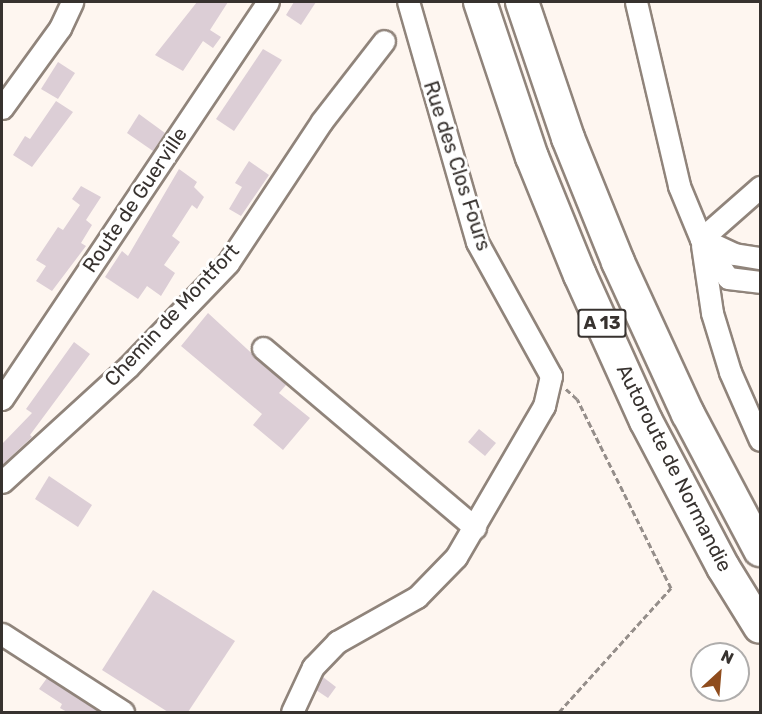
<!DOCTYPE html>
<html>
<head>
<meta charset="utf-8">
<style>
	body { margin:0 }
	#map { position:relative; width:762px; height:714px; overflow:hidden; background:#fef6f0; font-family:Rubik,sans-serif }
	div>[style] { position:absolute }
	[style*='--x'] { left:calc(var(--x)*1px); top:calc(var(--y)*1px); width:calc(var(--w)*1px); rotate:calc(var(--a)*1deg) }
	.building>* { inset:0; background:#dcced6 }
	.path>* { height:3px; margin-top:-1.5px; transform-origin:0; background:repeating-linear-gradient(90deg,#958e8a 0 6px,transparent 0 9px) }
	.roads { filter:drop-shadow(2px 0 #90847b) drop-shadow(-2px 0 #90847b) drop-shadow(0 2px #90847b) drop-shadow(0 -2px #90847b) }
	.minor>* { height:21px; margin:-10.5px; padding:0 10.5px; transform-origin:10.5px; border-radius:10.5px; background:#fff }
	.highway>* { height:32px; margin:-16px; padding:0 16px; transform-origin:16px; border-radius:16px; background:#fff }
	span { translate:-50% -50%; white-space:nowrap; text-align:center; line-height:1.15; -webkit-text-stroke:6px #fff; paint-order:stroke }
	.shield-label span { padding:2px 4px; background:#fff; border:2px solid; border-radius:4px; -webkit-text-stroke-width:0 }
	.shield-label { font-size:18px; color:#37322f; font-weight:700 }
	.street-label { font-size:20px; color:#37322f }
	.frame { position:absolute; inset:0; border:3px solid #37322f; pointer-events:none }
	.north { position:absolute; left:690px; top:642px; width:60px; height:60px; box-sizing:border-box; background:#fff; border:2px solid #afadac; border-radius:50%; rotate:26deg; font-size:16px; font-weight:700; line-height:24px; text-align:center; color:#37322f }
	.north::after { content:''; display:block; margin:auto; width:21px; height:27px; background:#8f4c1d; clip-path:polygon(50% 0,100% 100%,50% 72%,0 100%) }
</style>
</head>
<body>
<div id="map">
	<div class="building">
		<div style="clip-path:polygon(197px 2px,228px 2px,210px 30px,221px 37px,213px 48px,203px 41px,183px 71px,155px 55px)"></div>
		<div style="clip-path:polygon(294px 2px,316px 2px,301px 25px,286px 15px)"></div>
		<div style="clip-path:polygon(263px 49px,282px 60px,234px 131px,216px 119px)"></div>
		<div style="clip-path:polygon(58px 62px,75px 73px,58px 99px,41px 89px)"></div>
		<div style="clip-path:polygon(56px 101px,73px 112px,32px 167px,13px 155px,25px 136px,30px 139px)"></div>
		<div style="clip-path:polygon(139px 114px,165px 133px,153px 151px,127px 133px)"></div>
		<div style="clip-path:polygon(249px 161px,269px 175px,241px 216px,229px 209px,242px 187px,235px 183px)"></div>
		<div style="clip-path:polygon(179px 169px,197px 182px,194px 187px,204px 197px,197px 209px,192px 205px,172px 236px,180px 242px,164px 265px,175px 273px,161px 296px,147px 286px,138px 299px,105px 277px,122px 251px,128px 256px)"></div>
		<div style="clip-path:polygon(81px 186px,101px 197px,86px 220px,92px 225px,81px 243px,86px 246px,52px 291px,36px 281px,46px 266px,36px 260px,58px 227px,63px 230px,80px 205px,72px 199px)"></div>
		<div style="clip-path:polygon(208px 313px,286px 385px,279px 393px,310px 418px,283px 450px,253px 425px,262px 414px,181px 346px)"></div>
		<div style="clip-path:polygon(74px 342px,90px 354px,30px 435px,32px 437px,2px 465px,2px 444px,32px 413px,26px 409px)"></div>
		<div style="clip-path:polygon(479px 429px,496px 443px,485px 456px,468px 442px)"></div>
		<div style="clip-path:polygon(49px 476px,92px 505px,78px 527px,35px 499px)"></div>
		<div style="clip-path:polygon(153px 590px,235px 641px,188px 712px,168px 712px,102px 670px)"></div>
		<div style="clip-path:polygon(323px 677px,336px 687px,328px 698px,316px 690px)"></div>
		<div style="clip-path:polygon(47px 678px,100px 712px,67px 712px,60px 708px,62px 704px,39px 689px)"></div>
	</div>
	<div class="path">
		<div style="--x:559;--y:712;--w:167;--a:-47.9"></div>
		<div style="--x:671;--y:588;--w:211;--a:-116.4"></div>
		<div style="--x:577;--y:399;--w:15;--a:-138"></div>
	</div>
	<div class="roads">
		<div class="minor">
			<div style="--x:636;--y:2;--w:189;--a:76.8"></div>
			<div style="--x:679;--y:186;--w:57;--a:67.5"></div>
			<div style="--x:701;--y:239;--w:47;--a:55.3"></div>
			<div style="--x:728;--y:278;--w:32;--a:7"></div>
			<div style="--x:2;--y:108;--w:99;--a:-54.1"></div>
			<div style="--x:60;--y:28;--w:29;--a:-65"></div>
			<div style="--x:701;--y:239;--w:79;--a:-41.4"></div>
			<div style="--x:702;--y:239;--w:35;--a:25"></div>
			<div style="--x:734;--y:254;--w:26;--a:9"></div>
			<div style="--x:702;--y:245;--w:69;--a:81.6"></div>
			<div style="--x:712;--y:313;--w:62;--a:73"></div>
			<div style="--x:730;--y:372;--w:74;--a:66.2"></div>
			<div style="--x:263;--y:348;--w:278;--a:40.3"></div>
			<div style="--x:2;--y:399;--w:478;--a:-56.2"></div>
			<div style="--x:2;--y:482;--w:171;--a:-42.4"></div>
			<div style="--x:128;--y:367;--w:144;--a:-46.1"></div>
			<div style="--x:228;--y:263;--w:170;--a:-56.5"></div>
			<div style="--x:322;--y:121;--w:101;--a:-52.2"></div>
			<div style="--x:2;--y:634;--w:144;--a:32.8"></div>
			<div style="--x:292;--y:712;--w:50;--a:-65"></div>
			<div style="--x:313;--y:667;--w:35;--a:-46"></div>
			<div style="--x:337;--y:642;--w:92;--a:-29.4"></div>
			<div style="--x:417;--y:597;--w:56;--a:-45.7"></div>
			<div style="--x:456;--y:557;--w:175;--a:-59.8"></div>
			<div style="--x:544;--y:406;--w:31;--a:-77"></div>
			<div style="--x:551;--y:376;--w:153;--a:-118.9"></div>
			<div style="--x:477;--y:242;--w:250;--a:-106"></div>
		</div>
		<div class="highway">
			<div style="--x:480;--y:2;--w:163;--a:71.5"></div>
			<div style="--x:532;--y:157;--w:127;--a:67.9"></div>
			<div style="--x:580;--y:275;--w:160;--a:65.7"></div>
			<div style="--x:646;--y:421;--w:165;--a:62.2"></div>
			<div style="--x:723;--y:567;--w:70;--a:58.3"></div>
			<div style="--x:522;--y:2;--w:144;--a:71.3"></div>
			<div style="--x:568;--y:138;--w:134;--a:68"></div>
			<div style="--x:618;--y:262;--w:167;--a:65.3"></div>
			<div style="--x:688;--y:414;--w:154;--a:62.1"></div>
		</div>
	</div>
	<div class="shield-label">
		<span style="left:602px;top:323px">A 13</span>
	</div>
	<div class="street-label">
		<span style="left:457px;top:166px;rotate:72deg">Rue des Clos Fours</span>
		<span style="left:135px;top:200px;rotate:-56deg">Route de Guerville</span>
		<span style="left:172px;top:315px;rotate:-47deg">Chemin de Montfort</span>
		<span style="left:674px;top:468px;rotate:63deg">Autoroute de Normandie</span>
	</div>
	<div class="frame"></div>
	<div class="north">N</div>
</div>
</body>
</html>
